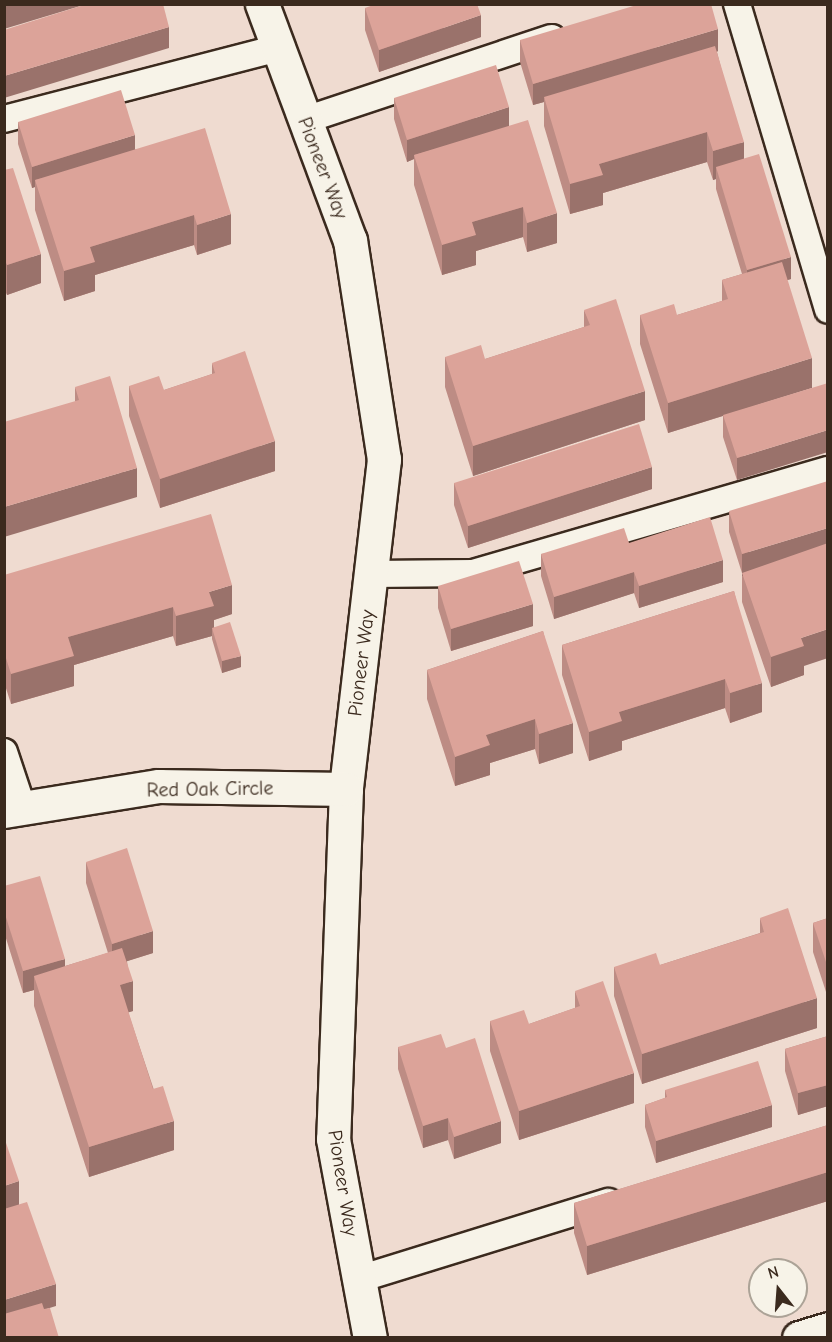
<!DOCTYPE html>
<html>
<head>
<meta charset="utf-8">
<style>
	body { margin:0 }
	#map { position:relative; width:832px; height:1342px; overflow:hidden; background:#efdbd0; font-family:"Comic Neue",sans-serif }
	div>[style] { position:absolute }
	[style*='--x'] { left:calc(var(--x)*1px); top:calc(var(--y)*1px); width:calc(var(--w)*1px); rotate:calc(var(--a)*1deg) }
	.roads { filter:drop-shadow(2px 0 #3b2a1e) drop-shadow(-2px 0 #3b2a1e) drop-shadow(0 2px #3b2a1e) drop-shadow(0 -2px #3b2a1e) }
	.service>* { height:26px; margin:-13px; padding:0 13px; transform-origin:13px; border-radius:13px; background:#f7f3e8 }
	.minor>* { height:33px; margin:-16.5px; padding:0 16.5px; transform-origin:16.5px; border-radius:16.5px; background:#f7f3e8 }
	.secondary>* { height:33px; margin:-16.5px; padding:0 16.5px; transform-origin:16.5px; border-radius:16.5px; background:#f7f3e8 }
	.wall>* { inset:0; background:#bd8c84 }
	.shaded-wall>* { inset:0; background:#9a726b }
	.building>* { inset:0; background:#dca399 }
	span { translate:-50% -50%; white-space:nowrap; text-align:center; line-height:1.15; -webkit-text-stroke:4.5px #f7f3e8; paint-order:stroke }
	.street-label { font-size:20px; color:#3b2a1e }
	.frame { position:absolute; inset:0; border:6px solid #3b2a1e; pointer-events:none }
	.north { position:absolute; left:748px; top:1258px; width:60px; height:60px; box-sizing:border-box; background:#f7f3e8; border:2px solid #aca397; border-radius:50%; rotate:343deg; font-size:16px; font-weight:700; line-height:24px; text-align:center; color:#3b2a1e }
	.north::after { content:''; display:block; margin:auto; width:21px; height:27px; background:#3b2a1e; clip-path:polygon(50% 0,100% 100%,50% 72%,0 100%) }
</style>
</head>
<body>
<div id="map">
	<div class="roads">
		<div class="service">
			<div style="--x:737;--y:4;--w:319;--a:73.4"></div>
			<div style="--x:4;--y:119;--w:283;--a:-14.5"></div>
			<div style="--x:305;--y:120;--w:260;--a:-18.4"></div>
			<div style="--x:371;--y:574;--w:102;--a:-0.6"></div>
			<div style="--x:473;--y:573;--w:370;--a:-16.2"></div>
			<div style="--x:4;--y:752;--w:57;--a:71.6"></div>
			<div style="--x:359;--y:1279;--w:261;--a:-17.2"></div>
		</div>
		<div class="minor">
			<div style="--x:262;--y:4;--w:252;--a:69.6"></div>
			<div style="--x:350;--y:240;--w:222;--a:81.2"></div>
			<div style="--x:384;--y:459;--w:332;--a:96.6"></div>
			<div style="--x:346;--y:789;--w:350;--a:92.1"></div>
			<div style="--x:333;--y:1139;--w:202;--a:79.5"></div>
			<div style="--x:4;--y:811;--w:157;--a:-9.2"></div>
			<div style="--x:159;--y:786;--w:187;--a:0.9"></div>
		</div>
		<div class="secondary">
			<div style="--x:799;--y:1338;--w:30;--a:-17"></div>
		</div>
	</div>
	<div class="wall">
		<div style="clip-path:polygon(365px 8px,481px 37px,379px 72px,365px 30px)"></div>
		<div style="clip-path:polygon(520px 40px,718px 51px,717px 52px,744px 159px,791px 279px,787px 280px,737px 480px,723px 437px,723px 416px,668px 433px,640px 344px,640px 315px,677px 315px,722px 301px,722px 280px,742px 274px,716px 189px,716px 179px,713px 180px,707px 162px,603px 193px,603px 205px,570px 214px,544px 126px,544px 102px,533px 105px,520px 62px)"></div>
		<div style="clip-path:polygon(394px 98px,509px 126px,557px 243px,527px 252px,523px 237px,476px 251px,476px 265px,442px 275px,414px 185px,414px 159px,407px 162px,394px 119px)"></div>
		<div style="clip-path:polygon(18px 122px,135px 149px,231px 244px,197px 255px,194px 245px,95px 275px,95px 291px,64px 301px,35px 210px,35px 187px,32px 188px,18px 144px)"></div>
		<div style="clip-path:polygon(4px 170px,41px 283px,7px 295px,4px 289px)"></div>
		<div style="clip-path:polygon(584px 310px,645px 420px,473px 476px,445px 387px,445px 357px,485px 359px,584px 327px)"></div>
		<div style="clip-path:polygon(212px 363px,275px 471px,160px 508px,129px 416px,129px 386px,164px 390px,212px 374px)"></div>
		<div style="clip-path:polygon(75px 387px,137px 497px,75px 401px)"></div>
		<div style="clip-path:polygon(454px 483px,652px 489px,468px 548px,454px 505px)"></div>
		<div style="clip-path:polygon(729px 511px,804px 666px,804px 675px,771px 687px,742px 602px,742px 573px,729px 532px)"></div>
		<div style="clip-path:polygon(629px 543px,723px 582px,639px 608px,634px 593px,554px 619px,541px 576px,541px 554px)"></div>
		<div style="clip-path:polygon(4px 575px,232px 614px,214px 620px,214px 627px,241px 667px,222px 673px,212px 639px,212px 636px,176px 646px,173px 636px,74px 665px,74px 686px,11px 704px,4px 682px)"></div>
		<div style="clip-path:polygon(438px 586px,533px 626px,451px 651px,438px 608px)"></div>
		<div style="clip-path:polygon(734px 591px,762px 712px,730px 723px,725px 708px,622px 741px,622px 750px,589px 761px,562px 675px,562px 645px)"></div>
		<div style="clip-path:polygon(543px 631px,573px 753px,539px 764px,535px 749px,490px 763px,490px 775px,455px 786px,427px 699px,427px 670px)"></div>
		<div style="clip-path:polygon(86px 862px,153px 953px,127px 961px,133px 1011px,128px 1012px,174px 1150px,89px 1177px,34px 1006px,34px 990px,23px 993px,4px 932px,4px 886px,65px 966px,108px 953px,86px 883px)"></div>
		<div style="clip-path:polygon(760px 918px,817px 1028px,642px 1084px,614px 996px,614px 967px,660px 965px,760px 933px)"></div>
		<div style="clip-path:polygon(828px 918px,828px 998px,813px 952px,813px 923px)"></div>
		<div style="clip-path:polygon(575px 991px,634px 1103px,519px 1140px,490px 1051px,490px 1021px,529px 1024px,575px 1008px)"></div>
		<div style="clip-path:polygon(828px 1036px,828px 1106px,798px 1115px,785px 1071px,785px 1049px)"></div>
		<div style="clip-path:polygon(398px 1047px,446px 1048px,501px 1143px,454px 1159px,448px 1140px,423px 1148px,398px 1069px)"></div>
		<div style="clip-path:polygon(665px 1090px,772px 1127px,656px 1163px,645px 1127px,645px 1105px,665px 1098px)"></div>
		<div style="clip-path:polygon(828px 1125px,828px 1201px,587px 1275px,574px 1233px,574px 1203px)"></div>
	</div>
	<div class="shaded-wall">
		<div style="clip-path:polygon(4px 4px,87px 4px,4px 29px)"></div>
		<div style="clip-path:polygon(481px 15px,481px 37px,379px 72px,379px 50px)"></div>
		<div style="clip-path:polygon(169px 27px,169px 48px,4px 98px,4px 76px)"></div>
		<div style="clip-path:polygon(718px 29px,718px 51px,546px 102px,544px 97px,544px 102px,533px 105px,533px 84px)"></div>
		<div style="clip-path:polygon(509px 107px,509px 129px,414px 155px,414px 159px,407px 162px,407px 140px)"></div>
		<div style="clip-path:polygon(707px 132px,707px 162px,603px 193px,603px 205px,570px 214px,570px 184px,599px 164px)"></div>
		<div style="clip-path:polygon(135px 135px,135px 157px,35px 180px,35px 187px,32px 188px,32px 167px)"></div>
		<div style="clip-path:polygon(744px 142px,744px 171px,716px 167px,716px 179px,713px 180px,713px 151px)"></div>
		<div style="clip-path:polygon(523px 207px,523px 237px,476px 251px,476px 265px,442px 275px,442px 245px,472px 222px)"></div>
		<div style="clip-path:polygon(557px 213px,557px 243px,527px 252px,527px 223px)"></div>
		<div style="clip-path:polygon(231px 214px,231px 244px,197px 255px,197px 225px)"></div>
		<div style="clip-path:polygon(194px 215px,194px 245px,95px 275px,95px 291px,64px 301px,64px 271px,90px 247px)"></div>
		<div style="clip-path:polygon(41px 254px,41px 283px,7px 295px,7px 265px)"></div>
		<div style="clip-path:polygon(791px 257px,791px 279px,747px 292px,747px 270px)"></div>
		<div style="clip-path:polygon(812px 358px,812px 388px,668px 433px,668px 403px)"></div>
		<div style="clip-path:polygon(645px 391px,645px 420px,473px 476px,473px 446px)"></div>
		<div style="clip-path:polygon(828px 430px,828px 452px,737px 480px,737px 458px)"></div>
		<div style="clip-path:polygon(275px 441px,275px 471px,160px 508px,160px 479px)"></div>
		<div style="clip-path:polygon(652px 467px,652px 489px,468px 548px,468px 526px)"></div>
		<div style="clip-path:polygon(137px 468px,137px 497px,4px 537px,4px 507px)"></div>
		<div style="clip-path:polygon(828px 528px,828px 550px,742px 576px,742px 554px)"></div>
		<div style="clip-path:polygon(723px 560px,723px 582px,639px 608px,639px 586px)"></div>
		<div style="clip-path:polygon(634px 572px,634px 593px,554px 619px,554px 597px)"></div>
		<div style="clip-path:polygon(232px 585px,232px 614px,214px 620px,214px 632px,212px 628px,212px 636px,176px 646px,176px 616px,209px 592px)"></div>
		<div style="clip-path:polygon(533px 604px,533px 626px,451px 651px,451px 629px)"></div>
		<div style="clip-path:polygon(173px 607px,173px 636px,74px 665px,74px 686px,11px 704px,11px 674px,68px 637px)"></div>
		<div style="clip-path:polygon(828px 629px,828px 658px,804px 666px,804px 675px,771px 687px,771px 657px,801px 638px)"></div>
		<div style="clip-path:polygon(241px 656px,241px 667px,222px 673px,222px 661px)"></div>
		<div style="clip-path:polygon(725px 679px,725px 708px,622px 741px,622px 750px,589px 761px,589px 732px,619px 712px)"></div>
		<div style="clip-path:polygon(762px 683px,762px 712px,730px 723px,730px 693px)"></div>
		<div style="clip-path:polygon(535px 719px,535px 749px,490px 763px,490px 775px,455px 786px,455px 757px,486px 735px)"></div>
		<div style="clip-path:polygon(573px 723px,573px 753px,539px 764px,539px 734px)"></div>
		<div style="clip-path:polygon(153px 931px,153px 953px,112px 966px,112px 944px)"></div>
		<div style="clip-path:polygon(65px 959px,65px 980px,34px 976px,34px 990px,23px 993px,23px 971px)"></div>
		<div style="clip-path:polygon(133px 981px,133px 1011px,120px 1015px,120px 985px)"></div>
		<div style="clip-path:polygon(817px 998px,817px 1028px,642px 1084px,642px 1054px)"></div>
		<div style="clip-path:polygon(634px 1073px,634px 1103px,519px 1140px,519px 1111px)"></div>
		<div style="clip-path:polygon(828px 1085px,828px 1106px,798px 1115px,798px 1093px)"></div>
		<div style="clip-path:polygon(772px 1105px,772px 1127px,656px 1163px,656px 1141px)"></div>
		<div style="clip-path:polygon(448px 1118px,448px 1140px,423px 1148px,423px 1126px)"></div>
		<div style="clip-path:polygon(174px 1121px,174px 1150px,89px 1177px,89px 1147px)"></div>
		<div style="clip-path:polygon(501px 1121px,501px 1143px,454px 1159px,454px 1137px)"></div>
		<div style="clip-path:polygon(828px 1172px,828px 1201px,587px 1275px,587px 1246px)"></div>
		<div style="clip-path:polygon(19px 1181px,19px 1211px,4px 1215px,4px 1186px)"></div>
		<div style="clip-path:polygon(56px 1284px,56px 1306px,4px 1322px,4px 1300px)"></div>
	</div>
	<div class="building">
		<div style="clip-path:polygon(87px 4px,163px 4px,169px 27px,4px 76px,4px 30px)"></div>
		<div style="clip-path:polygon(376px 4px,477px 4px,481px 15px,379px 50px,365px 8px)"></div>
		<div style="clip-path:polygon(640px 4px,711px 4px,718px 29px,533px 84px,520px 40px)"></div>
		<div style="clip-path:polygon(715px 46px,744px 142px,713px 151px,707px 132px,599px 164px,603px 175px,570px 184px,544px 97px)"></div>
		<div style="clip-path:polygon(496px 65px,509px 107px,407px 140px,394px 98px)"></div>
		<div style="clip-path:polygon(121px 90px,135px 135px,32px 167px,18px 122px)"></div>
		<div style="clip-path:polygon(528px 120px,557px 213px,527px 223px,523px 207px,472px 222px,476px 235px,442px 245px,414px 155px)"></div>
		<div style="clip-path:polygon(205px 128px,231px 214px,197px 225px,194px 215px,90px 247px,95px 262px,64px 271px,35px 180px)"></div>
		<div style="clip-path:polygon(759px 154px,791px 257px,747px 270px,716px 167px)"></div>
		<div style="clip-path:polygon(13px 168px,41px 254px,7px 265px,4px 259px,4px 170px)"></div>
		<div style="clip-path:polygon(782px 262px,812px 358px,668px 403px,640px 315px,674px 304px,677px 315px,728px 299px,722px 280px)"></div>
		<div style="clip-path:polygon(616px 299px,645px 391px,473px 446px,445px 357px,481px 345px,485px 359px,590px 325px,584px 310px)"></div>
		<div style="clip-path:polygon(245px 351px,275px 441px,160px 479px,129px 386px,159px 376px,164px 390px,215px 373px,212px 363px)"></div>
		<div style="clip-path:polygon(110px 376px,137px 468px,4px 507px,4px 422px,79px 400px,75px 387px)"></div>
		<div style="clip-path:polygon(828px 383px,828px 430px,737px 458px,723px 415px)"></div>
		<div style="clip-path:polygon(639px 424px,652px 467px,468px 526px,454px 483px)"></div>
		<div style="clip-path:polygon(828px 481px,828px 528px,742px 554px,729px 511px)"></div>
		<div style="clip-path:polygon(211px 514px,232px 585px,209px 592px,214px 606px,176px 616px,173px 607px,68px 637px,74px 656px,11px 674px,4px 652px,4px 575px)"></div>
		<div style="clip-path:polygon(710px 517px,723px 560px,639px 586px,634px 572px,554px 597px,541px 554px,624px 528px,629px 543px)"></div>
		<div style="clip-path:polygon(828px 543px,828px 629px,801px 638px,804px 646px,771px 657px,742px 573px)"></div>
		<div style="clip-path:polygon(519px 561px,533px 604px,451px 629px,438px 586px)"></div>
		<div style="clip-path:polygon(734px 591px,762px 683px,730px 693px,725px 679px,619px 712px,622px 721px,589px 732px,562px 645px)"></div>
		<div style="clip-path:polygon(230px 622px,241px 656px,222px 661px,212px 628px)"></div>
		<div style="clip-path:polygon(543px 631px,573px 723px,539px 734px,535px 719px,486px 735px,490px 745px,455px 757px,427px 670px)"></div>
		<div style="clip-path:polygon(127px 848px,153px 931px,112px 944px,86px 862px)"></div>
		<div style="clip-path:polygon(40px 876px,65px 959px,23px 971px,4px 911px,4px 886px)"></div>
		<div style="clip-path:polygon(788px 908px,817px 998px,642px 1054px,614px 967px,656px 953px,660px 965px,764px 932px,760px 918px)"></div>
		<div style="clip-path:polygon(828px 918px,828px 968px,813px 923px)"></div>
		<div style="clip-path:polygon(122px 948px,133px 981px,120px 985px,153px 1089px,163px 1086px,174px 1121px,89px 1147px,34px 976px)"></div>
		<div style="clip-path:polygon(603px 981px,634px 1073px,519px 1111px,490px 1021px,524px 1010px,529px 1024px,580px 1006px,575px 991px)"></div>
		<div style="clip-path:polygon(441px 1034px,446px 1048px,475px 1038px,501px 1121px,454px 1137px,448px 1118px,423px 1126px,398px 1047px)"></div>
		<div style="clip-path:polygon(828px 1036px,828px 1085px,798px 1093px,785px 1049px)"></div>
		<div style="clip-path:polygon(758px 1061px,772px 1105px,656px 1141px,645px 1105px,667px 1097px,665px 1090px)"></div>
		<div style="clip-path:polygon(828px 1125px,828px 1172px,587px 1246px,574px 1203px)"></div>
		<div style="clip-path:polygon(4px 1137px,19px 1181px,4px 1186px)"></div>
		<div style="clip-path:polygon(27px 1202px,56px 1284px,4px 1300px,4px 1209px)"></div>
		<div style="clip-path:polygon(42px 1303px,44px 1309px,50px 1308px,59px 1338px,4px 1338px,4px 1314px)"></div>
	</div>
	<div class="street-label">
		<span style="left:323px;top:168px;rotate:69deg">Pioneer Way</span>
		<span style="left:361px;top:663px;rotate:-83deg">Pioneer Way</span>
		<span style="left:210px;top:789px;rotate:-1deg">Red Oak Circle</span>
		<span style="left:343px;top:1183px;rotate:81deg">Pioneer Way</span>
	</div>
	<div class="frame"></div>
	<div class="north">N</div>
</div>
</body>
</html>
